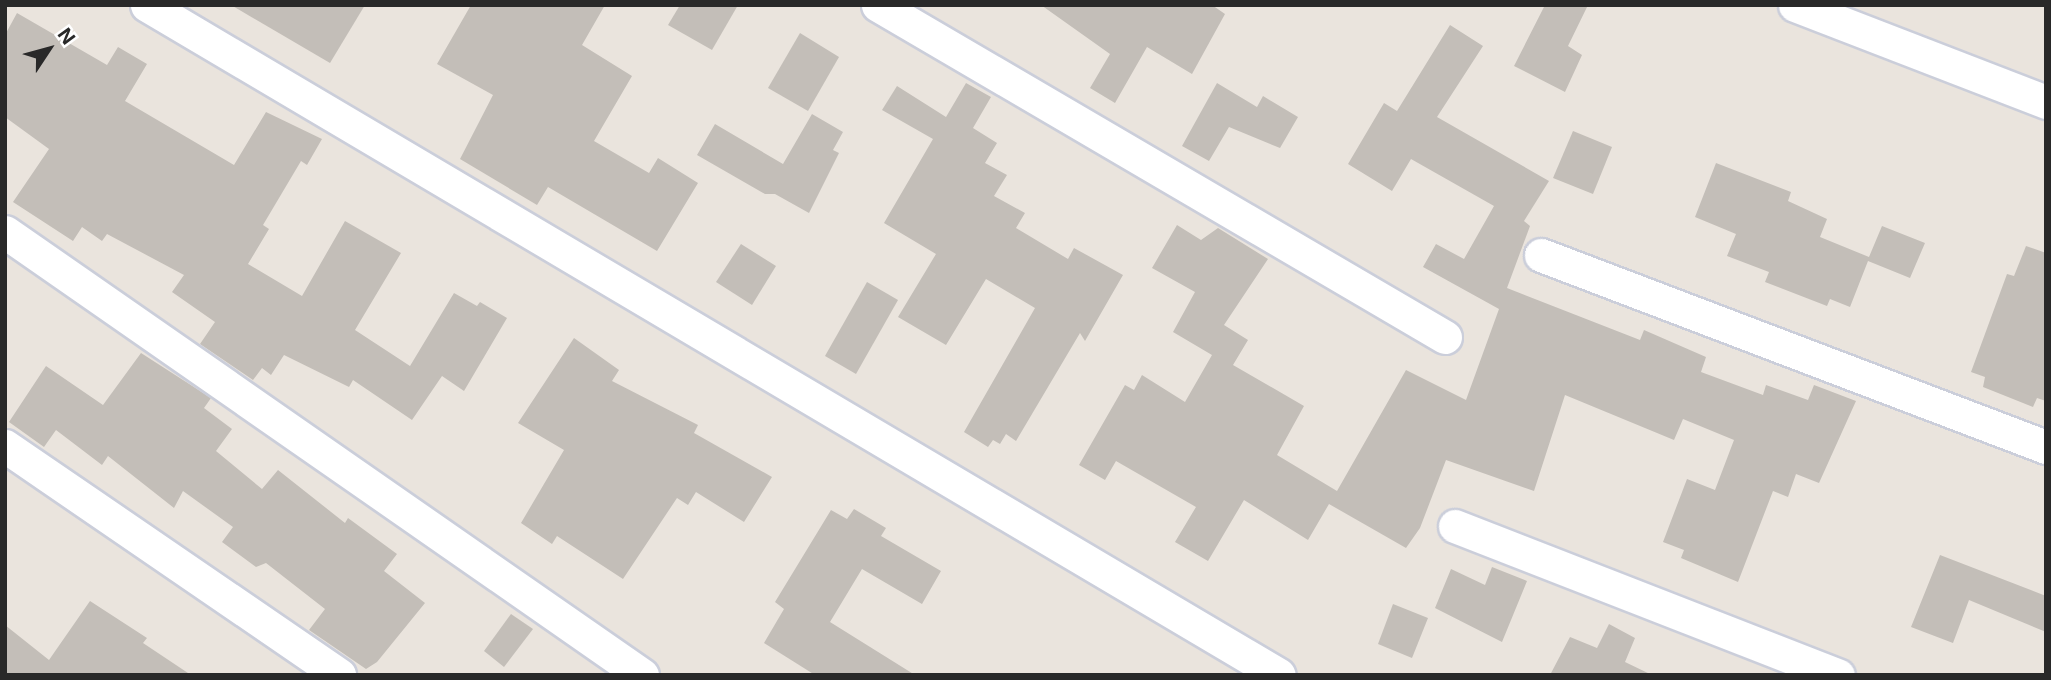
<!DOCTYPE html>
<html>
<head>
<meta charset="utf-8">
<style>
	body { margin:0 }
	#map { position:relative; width:2051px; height:680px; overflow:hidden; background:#eae4dd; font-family:Inter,sans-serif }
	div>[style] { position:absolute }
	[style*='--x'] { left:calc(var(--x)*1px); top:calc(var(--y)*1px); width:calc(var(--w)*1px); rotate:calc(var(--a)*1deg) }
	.building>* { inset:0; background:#c3beb8 }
	.roads { filter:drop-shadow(2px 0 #cbceda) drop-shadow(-2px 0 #cbceda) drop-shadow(0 2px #cbceda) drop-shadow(0 -2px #cbceda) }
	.minor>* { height:33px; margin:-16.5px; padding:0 16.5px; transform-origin:16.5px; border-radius:16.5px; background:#fff }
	span { translate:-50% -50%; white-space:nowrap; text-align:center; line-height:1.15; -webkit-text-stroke:7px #fff; paint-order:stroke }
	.frame { position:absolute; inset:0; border:7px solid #292929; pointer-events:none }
	.north { position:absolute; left:14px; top:14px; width:70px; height:70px; -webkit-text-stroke:5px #fff; paint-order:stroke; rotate:54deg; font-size:19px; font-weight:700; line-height:28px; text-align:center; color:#292929 }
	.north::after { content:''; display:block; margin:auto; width:24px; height:32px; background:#292929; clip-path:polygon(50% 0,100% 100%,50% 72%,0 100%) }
</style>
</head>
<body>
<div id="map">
	<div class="building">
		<div style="clip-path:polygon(231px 5px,365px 5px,330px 63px)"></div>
		<div style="clip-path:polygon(471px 5px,605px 5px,582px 45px,632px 76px,594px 141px,649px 173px,658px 158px,698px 183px,657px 251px,548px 187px,537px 205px,460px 159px,493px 95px,437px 64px)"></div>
		<div style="clip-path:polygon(680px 5px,738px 5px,712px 50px,668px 25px)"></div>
		<div style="clip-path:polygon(1041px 5px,1212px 5px,1225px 14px,1192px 74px,1147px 47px,1115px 103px,1090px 88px,1110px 54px)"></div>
		<div style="clip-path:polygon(1545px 5px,1588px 5px,1568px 46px,1582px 55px,1565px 92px,1514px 66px)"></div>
		<div style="clip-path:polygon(17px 13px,107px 65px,118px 47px,147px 64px,125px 101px,234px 165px,266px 112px,322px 139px,307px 165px,301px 161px,263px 225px,269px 229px,248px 264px,302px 296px,345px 221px,401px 253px,355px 330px,410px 366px,454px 293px,477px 306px,480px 302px,507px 318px,464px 391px,442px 376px,412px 420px,353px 380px,349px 387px,284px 355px,271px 375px,262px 368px,253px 380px,200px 344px,215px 322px,172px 292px,184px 275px,107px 234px,102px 241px,82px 227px,73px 241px,13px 202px,49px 149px,5px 117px,5px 35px)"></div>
		<div style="clip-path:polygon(1450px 25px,1483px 46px,1437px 117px,1549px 181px,1524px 221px,1530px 226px,1507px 288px,1640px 340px,1644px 330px,1706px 357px,1701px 372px,1763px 395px,1766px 385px,1808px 400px,1814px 385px,1856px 401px,1819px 483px,1796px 474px,1788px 497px,1773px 491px,1738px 582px,1681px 558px,1684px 550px,1663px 542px,1687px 479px,1715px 490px,1734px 440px,1683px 419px,1674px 440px,1565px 395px,1534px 491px,1446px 460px,1420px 528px,1406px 548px,1329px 504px,1308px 540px,1244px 500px,1208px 561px,1175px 542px,1196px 507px,1116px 461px,1105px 480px,1079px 465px,1125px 385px,1134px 390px,1142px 375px,1185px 402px,1212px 355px,1173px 332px,1195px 292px,1152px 268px,1177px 225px,1201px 240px,1218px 228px,1268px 259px,1224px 325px,1248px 340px,1233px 365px,1304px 406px,1277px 455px,1337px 491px,1406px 370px,1466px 400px,1499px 309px,1423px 267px,1436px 244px,1464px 259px,1494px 206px,1411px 159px,1392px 191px,1348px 164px,1384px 103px,1397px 111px)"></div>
		<div style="clip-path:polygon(800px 33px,839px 57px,808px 111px,768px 88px)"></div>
		<div style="clip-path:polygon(966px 83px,991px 97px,973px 128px,997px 143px,985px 163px,1007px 175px,994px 196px,1025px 213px,1016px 228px,1068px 259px,1074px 248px,1123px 275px,1085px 341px,1080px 333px,1016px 441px,1006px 434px,1000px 444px,993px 440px,988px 447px,964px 432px,1035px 308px,986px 279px,946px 345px,898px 317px,936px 254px,884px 223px,933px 139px,882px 110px,897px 86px,946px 117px)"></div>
		<div style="clip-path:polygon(1217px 83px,1257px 107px,1263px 96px,1298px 117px,1280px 148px,1229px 127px,1209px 161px,1182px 146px)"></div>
		<div style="clip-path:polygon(812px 114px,843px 132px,833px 150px,839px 153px,809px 213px,775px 194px,765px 194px,697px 155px,715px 124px,783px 164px)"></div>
		<div style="clip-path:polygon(1573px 131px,1612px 147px,1593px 194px,1553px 178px)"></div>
		<div style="clip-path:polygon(1716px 163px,1791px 192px,1788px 201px,1827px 219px,1820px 237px,1869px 257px,1882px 226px,1925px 243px,1910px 278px,1868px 261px,1850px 307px,1830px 299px,1827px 306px,1765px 282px,1769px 272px,1727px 256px,1736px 234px,1695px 217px)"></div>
		<div style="clip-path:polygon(741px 244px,776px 266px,752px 305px,716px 282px)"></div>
		<div style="clip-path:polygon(2026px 246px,2046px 253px,2046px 401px,2037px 398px,2033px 407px,1983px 387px,1985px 377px,1971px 372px,2007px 274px,2014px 276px)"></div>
		<div style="clip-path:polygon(867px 282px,898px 300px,856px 374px,825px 356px)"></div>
		<div style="clip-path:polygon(574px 338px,619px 370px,612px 381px,698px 425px,694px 433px,772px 477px,744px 522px,696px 492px,688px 505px,677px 498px,623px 579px,557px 536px,552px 544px,521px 523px,564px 450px,518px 423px)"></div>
		<div style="clip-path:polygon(141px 353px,211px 398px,204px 408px,232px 429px,216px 451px,262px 489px,278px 470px,345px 523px,348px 518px,397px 554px,384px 571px,425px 603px,377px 662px,366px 669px,309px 630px,325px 609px,266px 563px,256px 567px,222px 542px,233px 527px,183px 491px,174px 508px,108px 456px,102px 465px,56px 430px,44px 447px,9px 422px,46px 366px,103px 405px)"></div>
		<div style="clip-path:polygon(854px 509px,886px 528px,881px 536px,941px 571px,922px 604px,862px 569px,830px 622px,915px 675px,815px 675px,764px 643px,784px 609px,775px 602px,831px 510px,847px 519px)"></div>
		<div style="clip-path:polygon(1940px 555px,2046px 596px,2046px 632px,1969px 600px,1953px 643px,1911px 627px)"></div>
		<div style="clip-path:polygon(1492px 567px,1527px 581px,1502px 642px,1435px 608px,1451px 569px,1485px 585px)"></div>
		<div style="clip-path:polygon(90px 601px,147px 638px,143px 643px,191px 675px,5px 675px,5px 625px,49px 660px)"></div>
		<div style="clip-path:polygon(1393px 604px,1428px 618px,1412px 658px,1378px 644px)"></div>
		<div style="clip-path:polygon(511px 614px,533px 629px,504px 667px,484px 651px)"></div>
		<div style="clip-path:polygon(1609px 624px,1635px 638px,1625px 662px,1652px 675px,1550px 675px,1570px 637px,1597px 648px)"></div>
	</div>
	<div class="roads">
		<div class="minor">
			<div style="--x:147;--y:5;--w:1315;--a:30.62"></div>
			<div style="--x:878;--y:5;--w:657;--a:30.35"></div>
			<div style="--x:1795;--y:5;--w:269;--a:21.1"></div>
			<div style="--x:5;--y:232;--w:776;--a:34.82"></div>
			<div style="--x:1541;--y:255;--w:540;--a:20.82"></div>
			<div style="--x:5;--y:446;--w:405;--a:34.4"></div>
			<div style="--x:1455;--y:526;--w:411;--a:21.3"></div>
		</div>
	</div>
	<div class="frame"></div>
	<div class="north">N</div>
</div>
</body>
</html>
